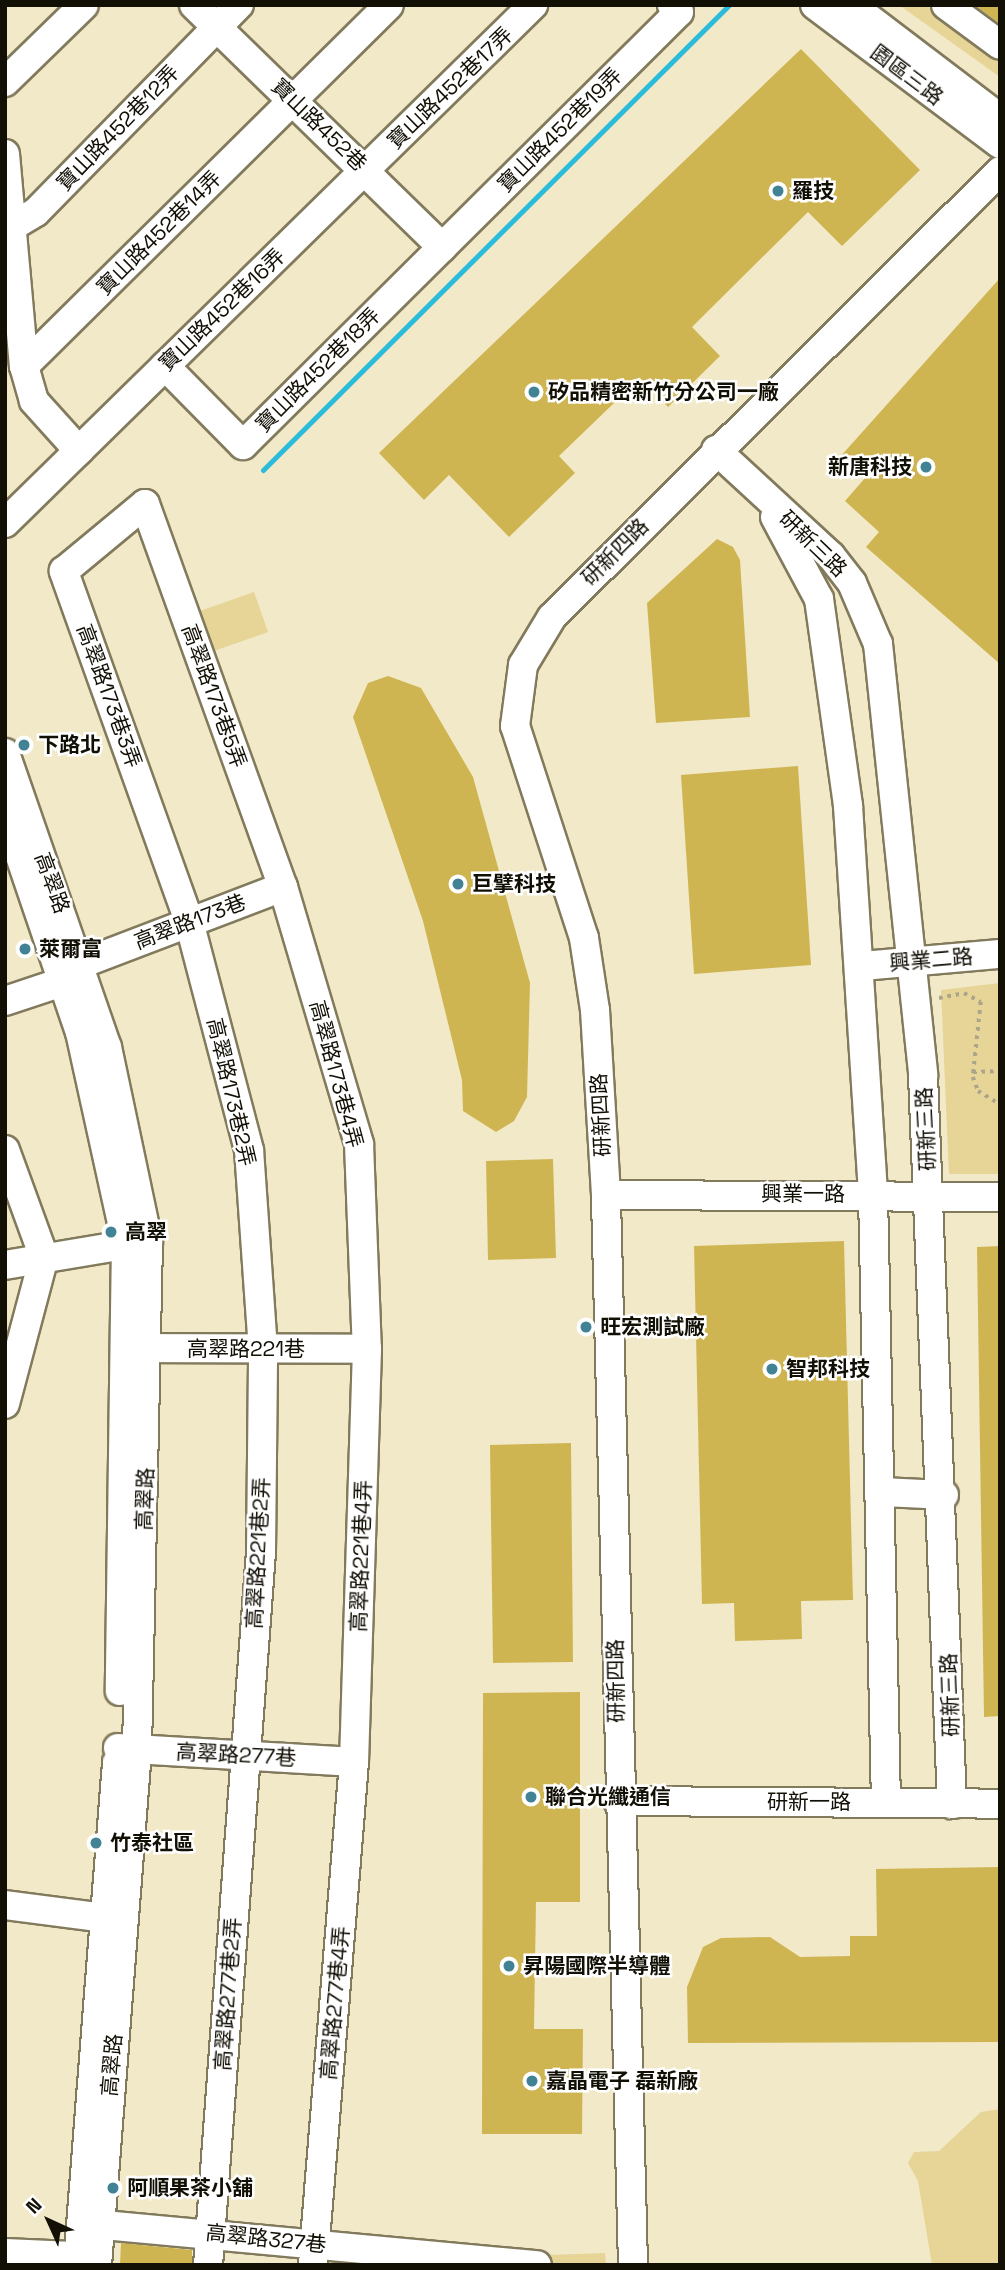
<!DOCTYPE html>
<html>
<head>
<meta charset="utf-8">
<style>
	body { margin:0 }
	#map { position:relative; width:1005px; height:2270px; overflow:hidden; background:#f2e9c8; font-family:"Space Grotesk","Noto Sans TC",sans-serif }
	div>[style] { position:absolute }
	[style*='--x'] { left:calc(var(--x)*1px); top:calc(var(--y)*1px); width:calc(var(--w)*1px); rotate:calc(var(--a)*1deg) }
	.green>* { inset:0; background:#e6d596 }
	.stream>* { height:5px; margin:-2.5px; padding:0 2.5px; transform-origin:2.5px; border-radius:2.5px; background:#2cbcdb }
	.building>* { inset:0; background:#cfb552 }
	.path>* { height:3.5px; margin-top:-1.75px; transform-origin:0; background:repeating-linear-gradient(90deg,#aca58b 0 3.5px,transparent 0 8.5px) }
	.roads { filter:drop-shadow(2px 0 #827a5c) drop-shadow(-2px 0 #827a5c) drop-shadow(0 2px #827a5c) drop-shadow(0 -2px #827a5c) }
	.minor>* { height:28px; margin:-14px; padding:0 14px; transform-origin:14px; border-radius:14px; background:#fff }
	.dots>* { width:19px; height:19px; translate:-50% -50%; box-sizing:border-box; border:4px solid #fff; border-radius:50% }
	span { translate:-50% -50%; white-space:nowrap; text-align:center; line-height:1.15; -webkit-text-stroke:5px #fff; paint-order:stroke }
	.street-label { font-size:21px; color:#120f05 }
	.poi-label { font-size:21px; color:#120f05; font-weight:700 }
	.left { translate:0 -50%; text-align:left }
	.right { translate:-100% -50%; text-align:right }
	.frame { position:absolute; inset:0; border:7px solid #120f05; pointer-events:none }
	.north { position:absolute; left:14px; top:2186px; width:70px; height:70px; -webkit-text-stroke:5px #fff; paint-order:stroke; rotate:315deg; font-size:19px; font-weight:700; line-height:28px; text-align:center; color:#120f05 }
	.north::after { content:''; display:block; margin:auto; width:24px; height:32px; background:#120f05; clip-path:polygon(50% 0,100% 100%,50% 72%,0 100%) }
</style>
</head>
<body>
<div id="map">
	<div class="green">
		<div style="clip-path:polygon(899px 5px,926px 5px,946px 20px,1000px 59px,1000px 77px)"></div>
		<div style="clip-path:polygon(254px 592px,268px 632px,214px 651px,200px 611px)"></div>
		<div style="clip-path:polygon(1000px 983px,1000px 1174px,949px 1174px,941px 990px)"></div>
		<div style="clip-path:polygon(1000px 2109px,1000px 2265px,932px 2265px,918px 2181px,908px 2163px,914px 2152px,939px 2151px,981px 2112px)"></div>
		<div style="clip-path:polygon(605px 2253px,606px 2265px,549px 2265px,548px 2255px)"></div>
	</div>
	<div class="stream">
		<div style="--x:263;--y:470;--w:658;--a:-44.94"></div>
	</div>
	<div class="building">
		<div style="clip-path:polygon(974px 5px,1000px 5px,1000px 24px)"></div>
		<div style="clip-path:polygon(801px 49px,920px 170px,842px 246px,808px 212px,692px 327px,720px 356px,668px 407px,640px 378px,559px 456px,575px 473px,509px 537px,449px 475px,424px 500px,379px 453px)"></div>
		<div style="clip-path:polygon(1000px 278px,1000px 664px,866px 547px,879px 532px,845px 501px,865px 478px,840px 457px)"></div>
		<div style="clip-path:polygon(717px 539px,733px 547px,740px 560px,750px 717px,656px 723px,647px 603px)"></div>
		<div style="clip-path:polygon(388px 676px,421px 688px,473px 777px,530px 983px,527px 1097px,514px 1121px,496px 1132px,463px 1111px,462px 1080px,423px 921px,353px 717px,368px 683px)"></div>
		<div style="clip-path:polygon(798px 766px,811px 965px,694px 974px,681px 775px)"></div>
		<div style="clip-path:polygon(553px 1159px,556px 1258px,488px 1260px,486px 1161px)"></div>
		<div style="clip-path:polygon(844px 1241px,853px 1600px,801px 1601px,802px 1639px,735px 1641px,734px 1603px,702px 1604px,694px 1246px)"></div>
		<div style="clip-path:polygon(1000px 1246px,1000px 1716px,984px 1717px,977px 1247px)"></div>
		<div style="clip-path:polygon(571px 1443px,573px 1662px,493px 1663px,490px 1445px)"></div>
		<div style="clip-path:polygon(580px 1692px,580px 1902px,536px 1902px,534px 2029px,583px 2029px,582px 2134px,482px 2134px,483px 1693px)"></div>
		<div style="clip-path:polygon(1000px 1867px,1000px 2042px,688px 2043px,687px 1987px,703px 1947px,721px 1938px,770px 1937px,800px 1957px,850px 1956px,850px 1936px,877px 1936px,876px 1869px)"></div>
		<div style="clip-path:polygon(121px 2243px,192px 2250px,192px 2265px,120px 2265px)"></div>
	</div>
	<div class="path">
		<div style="--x:939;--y:998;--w:25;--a:-11"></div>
		<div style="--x:964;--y:993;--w:19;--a:28"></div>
		<div style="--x:981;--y:1002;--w:75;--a:96.1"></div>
		<div style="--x:973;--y:1077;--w:15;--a:70"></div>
		<div style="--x:978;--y:1091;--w:26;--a:31"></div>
		<div style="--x:973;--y:1072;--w:27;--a:-2"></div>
	</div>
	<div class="roads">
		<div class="minor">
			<div style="--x:194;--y:5;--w:347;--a:44.3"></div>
			<div style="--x:815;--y:5;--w:231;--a:36.9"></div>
			<div style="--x:851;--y:5;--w:187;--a:37.2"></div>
			<div style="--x:946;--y:5;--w:67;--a:36.5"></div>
			<div style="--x:5;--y:82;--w:110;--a:-44.3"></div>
			<div style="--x:5;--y:154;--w:213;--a:84.9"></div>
			<div style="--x:24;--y:366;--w:36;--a:74"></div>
			<div style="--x:34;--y:401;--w:67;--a:48"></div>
			<div style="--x:16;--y:224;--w:23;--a:-31"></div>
			<div style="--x:36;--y:212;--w:290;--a:-45.6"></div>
			<div style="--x:24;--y:366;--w:513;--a:-44.68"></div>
			<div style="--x:165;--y:366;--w:111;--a:45.4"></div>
			<div style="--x:243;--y:445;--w:614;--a:-44.8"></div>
			<div style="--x:679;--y:12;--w:10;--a:-135"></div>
			<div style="--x:716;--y:450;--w:156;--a:42.7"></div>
			<div style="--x:831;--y:556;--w:34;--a:52"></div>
			<div style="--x:852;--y:583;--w:66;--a:66.9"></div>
			<div style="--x:878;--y:644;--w:433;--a:84"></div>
			<div style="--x:923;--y:1075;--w:730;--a:87.72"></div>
			<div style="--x:775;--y:517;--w:93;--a:61.8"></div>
			<div style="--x:819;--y:599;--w:209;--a:82"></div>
			<div style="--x:848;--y:806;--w:389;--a:86.3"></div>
			<div style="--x:873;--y:1194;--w:608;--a:88.78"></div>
			<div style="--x:5;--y:523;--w:740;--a:-44.45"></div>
			<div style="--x:5;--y:753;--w:311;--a:70.9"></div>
			<div style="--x:107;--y:1047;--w:199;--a:78.1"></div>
			<div style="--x:148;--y:1242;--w:508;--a:91.24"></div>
			<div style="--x:137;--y:1750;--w:517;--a:94.44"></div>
			<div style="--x:5;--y:812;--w:232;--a:71.2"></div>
			<div style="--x:80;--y:1032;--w:214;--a:77.6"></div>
			<div style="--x:126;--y:1241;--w:450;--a:90.8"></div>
			<div style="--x:862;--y:966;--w:139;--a:-5"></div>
			<div style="--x:5;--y:1001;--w:63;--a:-18.4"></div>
			<div style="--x:65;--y:981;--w:23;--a:-47"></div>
			<div style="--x:81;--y:964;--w:216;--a:-20.9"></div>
			<div style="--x:5;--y:1150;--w:114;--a:70"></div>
			<div style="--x:44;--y:1257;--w:152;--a:104.9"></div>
			<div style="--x:606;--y:1195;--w:394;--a:0.3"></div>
			<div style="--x:5;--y:1265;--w:139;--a:-9.5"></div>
			<div style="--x:132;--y:1348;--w:235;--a:0.2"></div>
			<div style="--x:881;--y:1492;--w:63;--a:2.7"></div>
			<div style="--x:118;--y:1748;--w:236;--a:3.4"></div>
			<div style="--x:618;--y:1801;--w:382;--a:0.4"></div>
			<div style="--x:5;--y:1905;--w:117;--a:7.4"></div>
			<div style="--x:82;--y:2223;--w:457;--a:5.3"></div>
			<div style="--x:5;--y:2253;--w:90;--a:2.5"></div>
			<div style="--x:78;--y:2265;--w:504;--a:-85.56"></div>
			<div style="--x:208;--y:2265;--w:715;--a:-85.75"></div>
			<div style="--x:261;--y:1552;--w:202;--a:-89.4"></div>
			<div style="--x:263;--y:1350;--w:200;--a:-94"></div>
			<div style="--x:249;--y:1150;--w:237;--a:-104.7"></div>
			<div style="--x:189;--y:921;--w:372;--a:-109.7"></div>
			<div style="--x:64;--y:571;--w:105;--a:-39.6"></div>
			<div style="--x:145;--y:504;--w:407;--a:70.2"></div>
			<div style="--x:283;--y:887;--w:268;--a:73.5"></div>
			<div style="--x:359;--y:1144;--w:205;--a:87.8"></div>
			<div style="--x:367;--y:1349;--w:413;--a:91.8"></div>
			<div style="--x:354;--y:1762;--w:505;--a:94.66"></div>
			<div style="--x:633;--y:2265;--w:1070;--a:-91.45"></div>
			<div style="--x:606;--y:1195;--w:185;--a:-93.4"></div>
			<div style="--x:595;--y:1010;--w:73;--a:-98.7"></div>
			<div style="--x:584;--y:938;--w:223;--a:-108"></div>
			<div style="--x:515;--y:726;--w:62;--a:-82.5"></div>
			<div style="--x:523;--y:665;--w:56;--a:-58.9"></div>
			<div style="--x:552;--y:617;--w:632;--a:-44.87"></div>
		</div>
	</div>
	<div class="dots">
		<div style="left:778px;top:191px;background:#418395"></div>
		<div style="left:534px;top:392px;background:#418395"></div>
		<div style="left:926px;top:467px;background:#418395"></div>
		<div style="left:24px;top:745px;background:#418395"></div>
		<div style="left:458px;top:884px;background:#418395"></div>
		<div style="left:25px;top:949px;background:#418395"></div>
		<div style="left:111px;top:1232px;background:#418395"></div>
		<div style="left:586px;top:1327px;background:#418395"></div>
		<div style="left:772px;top:1369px;background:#418395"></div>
		<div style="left:531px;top:1797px;background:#418395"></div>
		<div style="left:96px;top:1843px;background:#418395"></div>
		<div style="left:509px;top:1966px;background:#418395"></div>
		<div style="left:532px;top:2081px;background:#418395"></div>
		<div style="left:113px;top:2188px;background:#418395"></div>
	</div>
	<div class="street-label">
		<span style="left:907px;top:75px;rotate:37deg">園區三路</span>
		<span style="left:450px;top:88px;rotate:-44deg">寶山路452巷17弄</span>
		<span style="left:319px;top:125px;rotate:44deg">寶山路452巷</span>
		<span style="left:118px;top:128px;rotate:-46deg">寶山路452巷12弄</span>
		<span style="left:560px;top:130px;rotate:-45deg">寶山路452巷19弄</span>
		<span style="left:159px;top:233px;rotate:-45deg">寶山路452巷14弄</span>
		<span style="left:222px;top:310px;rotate:-44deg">寶山路452巷16弄</span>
		<span style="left:318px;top:370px;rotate:-45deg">寶山路452巷18弄</span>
		<span style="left:813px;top:544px;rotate:44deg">研新三路</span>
		<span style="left:615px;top:552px;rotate:-45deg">研新四路</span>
		<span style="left:109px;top:696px;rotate:70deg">高翠路173巷3弄</span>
		<span style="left:214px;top:696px;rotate:70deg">高翠路173巷5弄</span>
		<span style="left:52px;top:883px;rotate:70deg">高翠路</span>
		<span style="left:190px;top:922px;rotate:-21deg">高翠路173巷</span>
		<span style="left:931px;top:960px;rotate:-5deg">興業二路</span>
		<span style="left:336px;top:1074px;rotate:75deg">高翠路173巷4弄</span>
		<span style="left:231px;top:1092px;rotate:77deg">高翠路173巷2弄</span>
		<span style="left:601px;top:1115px;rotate:-93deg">研新四路</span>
		<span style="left:926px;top:1129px;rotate:-93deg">研新三路</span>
		<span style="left:803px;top:1194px">興業一路</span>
		<span style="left:246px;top:1349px">高翠路221巷</span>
		<span style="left:145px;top:1499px;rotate:-88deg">高翠路</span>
		<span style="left:258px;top:1553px;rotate:-87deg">高翠路221巷2弄</span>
		<span style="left:361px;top:1556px;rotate:-88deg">高翠路221巷4弄</span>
		<span style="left:616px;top:1681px;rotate:-91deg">研新四路</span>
		<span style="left:950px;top:1695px;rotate:-92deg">研新三路</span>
		<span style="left:236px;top:1755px;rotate:3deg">高翠路277巷</span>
		<span style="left:809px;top:1802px">研新一路</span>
		<span style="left:228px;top:1994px;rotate:-86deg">高翠路277巷2弄</span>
		<span style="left:335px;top:2003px;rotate:-85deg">高翠路277巷4弄</span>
		<span style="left:112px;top:2065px;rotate:-85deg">高翠路</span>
		<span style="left:266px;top:2239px;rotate:6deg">高翠路327巷</span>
	</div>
	<div class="poi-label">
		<span class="left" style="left:792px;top:191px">羅技</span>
		<span class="left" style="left:548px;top:392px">矽品精密新竹分公司一廠</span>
		<span class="right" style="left:912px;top:467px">新唐科技</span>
		<span class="left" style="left:38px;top:745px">下路北</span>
		<span class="left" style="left:472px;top:884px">巨擘科技</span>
		<span class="left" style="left:39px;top:949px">萊爾富</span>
		<span class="left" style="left:125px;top:1232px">高翠</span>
		<span class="left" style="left:600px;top:1327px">旺宏測試廠</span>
		<span class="left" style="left:786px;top:1369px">智邦科技</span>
		<span class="left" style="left:545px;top:1797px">聯合光纖通信</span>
		<span class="left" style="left:110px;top:1843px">竹泰社區</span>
		<span class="left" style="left:523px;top:1966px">昇陽國際半導體</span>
		<span class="left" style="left:546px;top:2081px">嘉晶電子 磊新廠</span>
		<span class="left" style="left:127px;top:2188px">阿順果茶小舖</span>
	</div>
	<div class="frame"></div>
	<div class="north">N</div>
</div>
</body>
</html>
